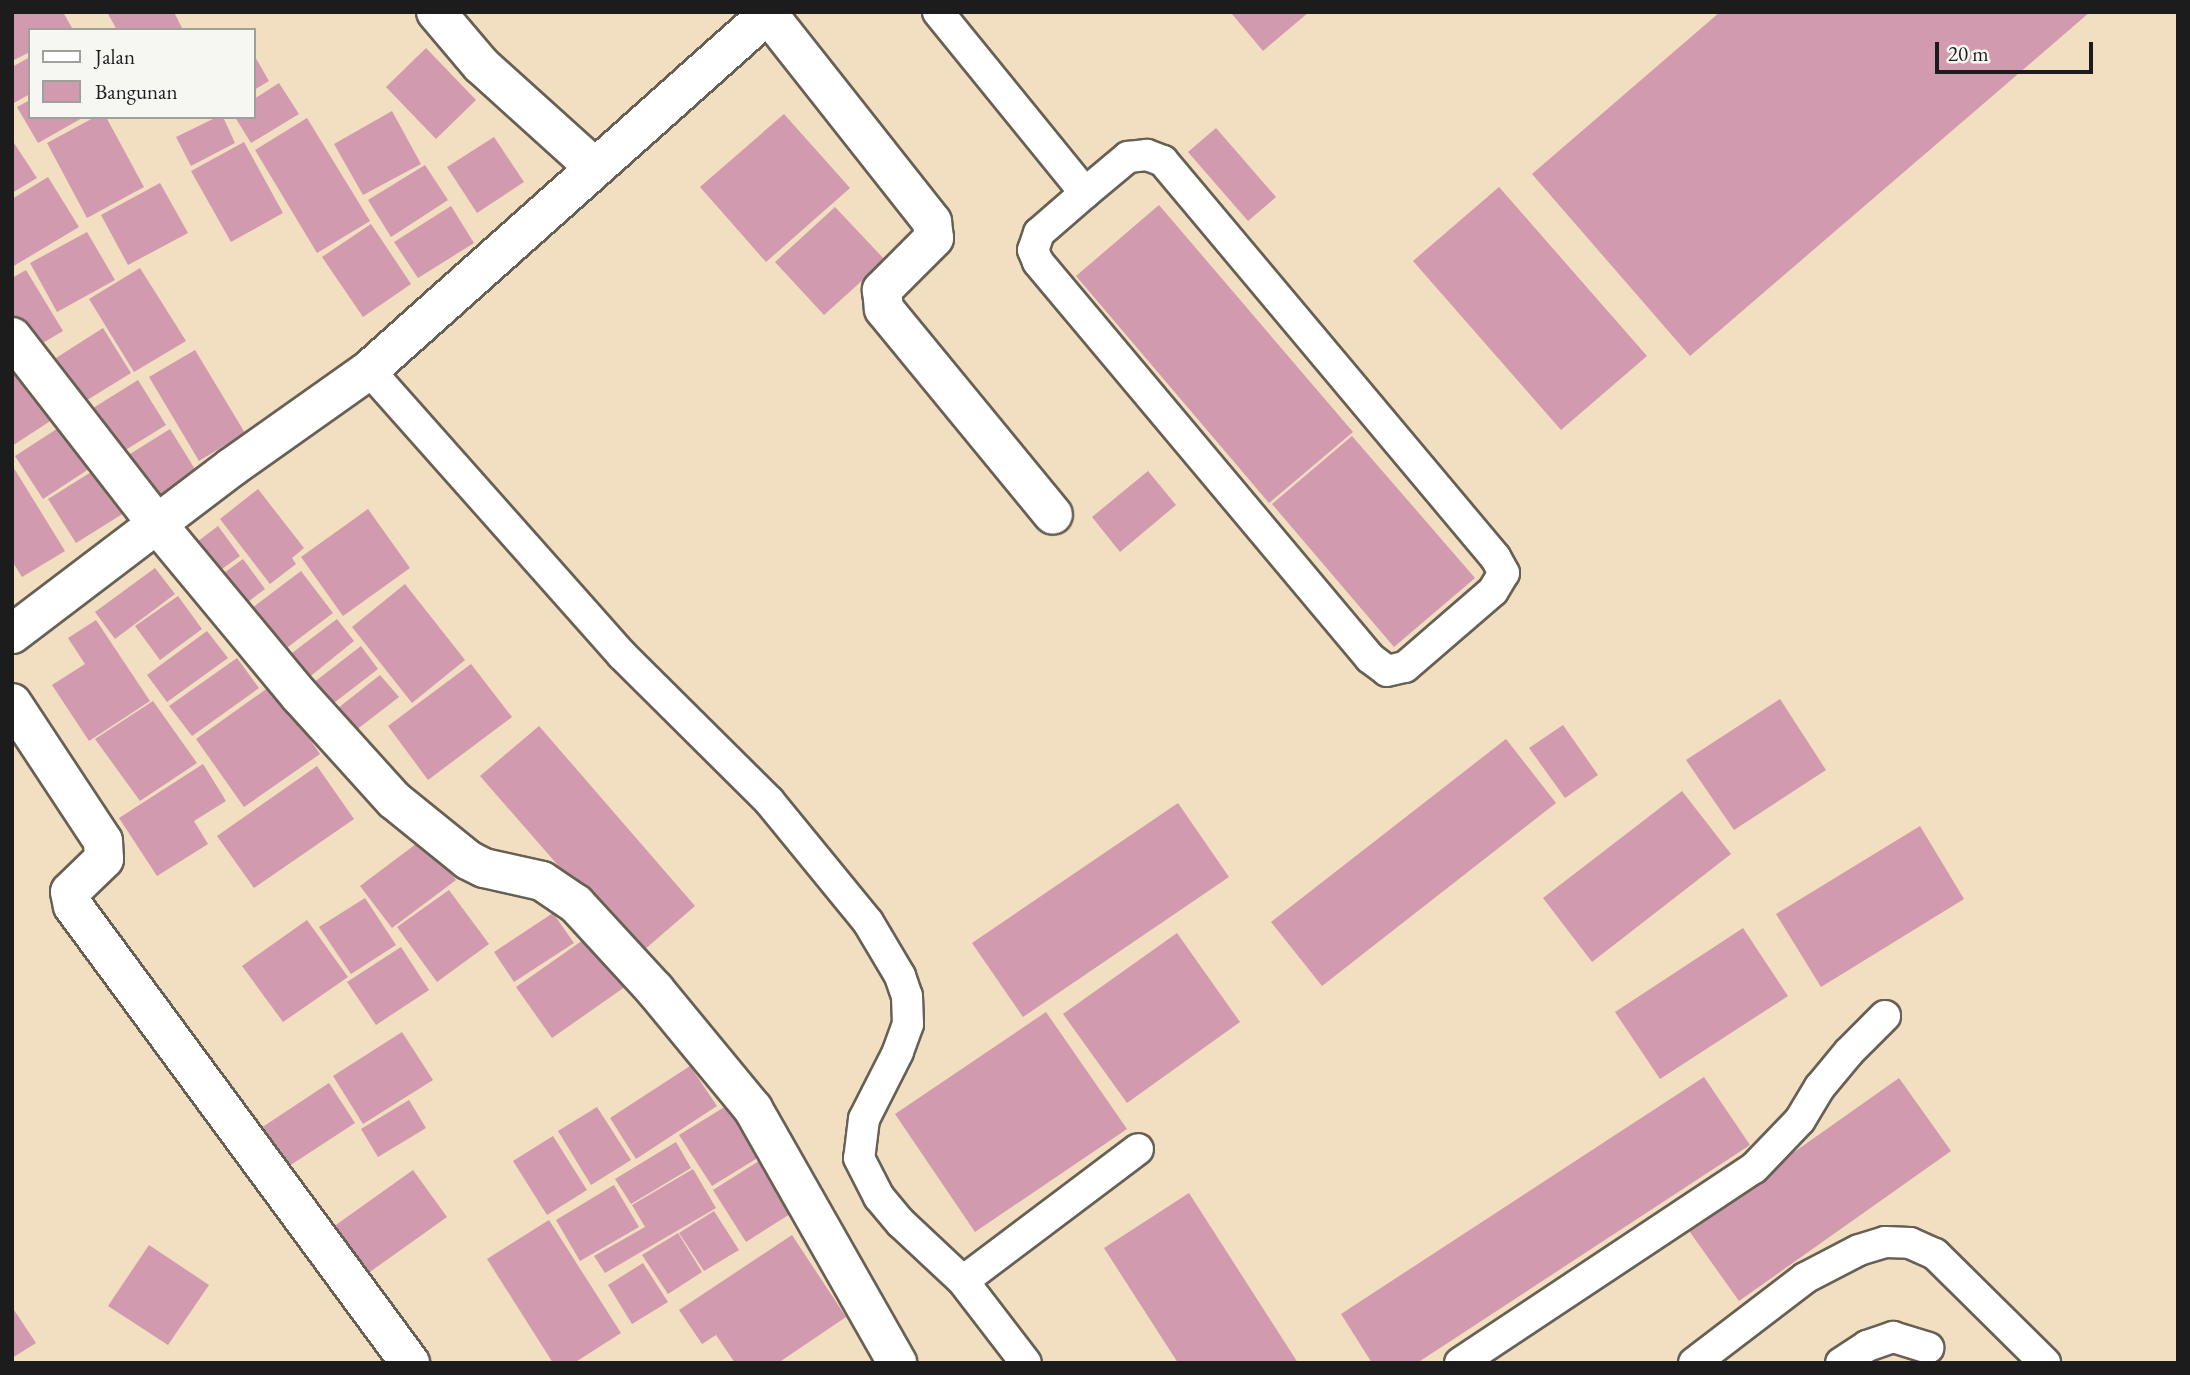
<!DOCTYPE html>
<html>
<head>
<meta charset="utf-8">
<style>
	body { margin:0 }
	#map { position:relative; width:2190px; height:1375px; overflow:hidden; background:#f2dec0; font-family:"EB Garamond",serif }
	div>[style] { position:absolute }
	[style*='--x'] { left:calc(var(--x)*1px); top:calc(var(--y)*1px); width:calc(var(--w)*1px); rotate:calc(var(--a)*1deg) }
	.building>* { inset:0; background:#d29aaf }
	.roads { filter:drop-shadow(2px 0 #676055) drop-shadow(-2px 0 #676055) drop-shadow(0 2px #676055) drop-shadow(0 -2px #676055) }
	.lane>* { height:30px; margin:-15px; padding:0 15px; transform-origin:15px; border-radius:15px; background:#fff }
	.street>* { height:38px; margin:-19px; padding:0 19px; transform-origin:19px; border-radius:19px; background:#fff }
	span { translate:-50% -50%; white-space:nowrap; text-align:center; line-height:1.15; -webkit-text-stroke:5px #f6f6f2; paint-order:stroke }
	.frame { position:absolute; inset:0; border:14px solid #1c1c1c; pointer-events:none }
	.legend { position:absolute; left:28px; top:28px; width:228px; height:91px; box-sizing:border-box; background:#f6f6f2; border:2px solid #9f9f9c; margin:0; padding:9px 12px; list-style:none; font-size:21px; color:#1c1c1c }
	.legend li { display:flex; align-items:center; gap:14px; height:35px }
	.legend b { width:35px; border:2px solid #9f9f9c }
	.scale { position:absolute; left:1935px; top:42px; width:158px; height:32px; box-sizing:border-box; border:4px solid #1c1c1c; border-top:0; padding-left:9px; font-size:21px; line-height:24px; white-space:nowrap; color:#1c1c1c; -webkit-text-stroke:5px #f6f6f2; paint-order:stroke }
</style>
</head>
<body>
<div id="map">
	<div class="building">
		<div style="clip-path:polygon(12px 12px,63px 12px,72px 28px,30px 30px,30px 52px,12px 61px)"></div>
		<div style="clip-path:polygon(107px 12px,174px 12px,183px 30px,117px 30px)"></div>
		<div style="clip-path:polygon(1234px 12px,1309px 12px,1263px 51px,1232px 14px)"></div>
		<div style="clip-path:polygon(1720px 12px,2090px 12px,1690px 356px,1532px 174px)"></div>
		<div style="clip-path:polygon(426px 48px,476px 100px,436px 139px,386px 87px)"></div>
		<div style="clip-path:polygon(254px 55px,269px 81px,254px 90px)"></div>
		<div style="clip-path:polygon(30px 57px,30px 94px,12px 104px,12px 67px)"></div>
		<div style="clip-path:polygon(279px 83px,299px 114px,251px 143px,235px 117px,254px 117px,254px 99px)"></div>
		<div style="clip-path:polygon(30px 100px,30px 117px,84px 117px,38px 143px,17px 107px)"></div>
		<div style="clip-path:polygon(392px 111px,421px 164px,363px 195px,334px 144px)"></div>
		<div style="clip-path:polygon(784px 114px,850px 188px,766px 262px,700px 187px)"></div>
		<div style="clip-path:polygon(95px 117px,106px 117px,144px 187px,87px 218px,47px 143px)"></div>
		<div style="clip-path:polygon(217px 117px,223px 117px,235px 143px,191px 166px,176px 137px)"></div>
		<div style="clip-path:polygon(307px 118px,370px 221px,317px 253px,255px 150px)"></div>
		<div style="clip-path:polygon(1216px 128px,1276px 197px,1248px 221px,1188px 152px)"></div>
		<div style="clip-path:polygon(494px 137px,524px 182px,477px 213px,447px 167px)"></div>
		<div style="clip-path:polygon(12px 140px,37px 178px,12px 193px)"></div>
		<div style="clip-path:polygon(244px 142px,283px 213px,231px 242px,191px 171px)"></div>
		<div style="clip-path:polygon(425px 165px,448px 200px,391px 237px,368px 200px)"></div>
		<div style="clip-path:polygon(48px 177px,79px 227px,12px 267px,12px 199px)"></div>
		<div style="clip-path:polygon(160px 183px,188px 233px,128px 265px,101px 215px)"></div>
		<div style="clip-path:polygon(1499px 187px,1647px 356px,1561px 430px,1413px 261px)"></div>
		<div style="clip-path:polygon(1159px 205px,1353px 432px,1269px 503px,1076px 276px)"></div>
		<div style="clip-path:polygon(451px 206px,474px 243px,418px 278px,394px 242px)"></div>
		<div style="clip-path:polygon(835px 207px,885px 260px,824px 315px,775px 262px)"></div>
		<div style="clip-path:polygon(371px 224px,411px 284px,363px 317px,322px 257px)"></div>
		<div style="clip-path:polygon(87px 232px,115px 280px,57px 312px,30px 263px)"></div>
		<div style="clip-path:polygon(140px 268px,186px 341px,134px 372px,89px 299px)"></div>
		<div style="clip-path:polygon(26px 270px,63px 331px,29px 351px,12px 323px,12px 278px)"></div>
		<div style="clip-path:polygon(103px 328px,131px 373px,84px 402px,56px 358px)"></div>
		<div style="clip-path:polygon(195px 350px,245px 433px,199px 461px,149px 377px)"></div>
		<div style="clip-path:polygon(12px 368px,61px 414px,12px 446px)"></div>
		<div style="clip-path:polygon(138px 380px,166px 425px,119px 454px,90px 410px)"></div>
		<div style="clip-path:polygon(66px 423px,95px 465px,43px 499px,15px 456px)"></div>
		<div style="clip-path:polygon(170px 429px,198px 474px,151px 503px,122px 459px)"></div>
		<div style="clip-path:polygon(1352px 436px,1475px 578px,1394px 647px,1272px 504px)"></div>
		<div style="clip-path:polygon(12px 465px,65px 551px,22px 577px,12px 561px)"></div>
		<div style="clip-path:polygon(96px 469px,124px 513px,76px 543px,48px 499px)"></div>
		<div style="clip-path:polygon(1148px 471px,1176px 505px,1120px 552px,1092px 517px)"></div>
		<div style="clip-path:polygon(258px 489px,304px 548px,292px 558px,296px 564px,270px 584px,220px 519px)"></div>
		<div style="clip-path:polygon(368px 509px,410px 568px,343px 616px,301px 557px)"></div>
		<div style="clip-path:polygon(218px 526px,240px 556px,211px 577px,189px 548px)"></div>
		<div style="clip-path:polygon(243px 559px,265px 589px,236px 611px,213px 581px)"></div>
		<div style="clip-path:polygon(155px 568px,175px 594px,115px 639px,95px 612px)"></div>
		<div style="clip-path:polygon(301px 571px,333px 613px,280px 653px,248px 611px)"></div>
		<div style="clip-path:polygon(405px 584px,465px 660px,412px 703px,352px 627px)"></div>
		<div style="clip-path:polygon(178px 596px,202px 629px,160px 660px,135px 626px)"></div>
		<div style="clip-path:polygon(337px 619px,354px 641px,307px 679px,288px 656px)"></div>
		<div style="clip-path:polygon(96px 620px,150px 701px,89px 741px,52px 685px,85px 664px,68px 638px)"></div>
		<div style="clip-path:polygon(207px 631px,228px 658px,167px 702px,147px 675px)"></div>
		<div style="clip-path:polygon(361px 646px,378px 669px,330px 706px,313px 683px)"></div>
		<div style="clip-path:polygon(237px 658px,259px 688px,192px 736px,169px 706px)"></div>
		<div style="clip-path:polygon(471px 664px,512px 717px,428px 780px,388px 726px)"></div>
		<div style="clip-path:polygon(380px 675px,399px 697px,351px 734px,333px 712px)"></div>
		<div style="clip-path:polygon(272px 685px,320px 754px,244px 807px,196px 739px)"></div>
		<div style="clip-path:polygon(1780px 699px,1826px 770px,1734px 830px,1686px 760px)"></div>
		<div style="clip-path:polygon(153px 701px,197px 763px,140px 801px,95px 739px)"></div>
		<div style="clip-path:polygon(1563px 725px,1598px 775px,1565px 798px,1529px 748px)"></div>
		<div style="clip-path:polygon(539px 726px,695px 906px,637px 956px,480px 776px)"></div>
		<div style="clip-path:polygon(1506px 739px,1556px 803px,1322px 986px,1271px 922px)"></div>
		<div style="clip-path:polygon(203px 764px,226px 801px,194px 821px,208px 844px,157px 876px,119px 818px)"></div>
		<div style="clip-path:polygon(317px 766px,354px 819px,254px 888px,217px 836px)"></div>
		<div style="clip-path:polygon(1682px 791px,1731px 854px,1592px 962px,1543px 898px)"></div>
		<div style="clip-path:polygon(1178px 803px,1229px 877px,1023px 1017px,972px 943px)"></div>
		<div style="clip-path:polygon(1920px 826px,1964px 899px,1821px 987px,1776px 914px)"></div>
		<div style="clip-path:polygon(424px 838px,456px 880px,392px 928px,360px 886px)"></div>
		<div style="clip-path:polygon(449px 890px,489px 944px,437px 982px,397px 927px)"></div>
		<div style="clip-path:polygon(365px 898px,396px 945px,351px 974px,319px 927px)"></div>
		<div style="clip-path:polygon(553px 913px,574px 943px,514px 982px,494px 952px)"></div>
		<div style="clip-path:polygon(307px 920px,348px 977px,283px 1022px,242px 966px)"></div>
		<div style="clip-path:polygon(1743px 928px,1788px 996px,1660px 1079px,1615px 1012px)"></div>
		<div style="clip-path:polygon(593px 933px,629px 984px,552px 1038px,516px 987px)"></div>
		<div style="clip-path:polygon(1177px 933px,1240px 1022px,1127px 1103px,1063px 1014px)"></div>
		<div style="clip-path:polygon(401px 947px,429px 990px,376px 1025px,347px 982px)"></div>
		<div style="clip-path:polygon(1046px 1012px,1127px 1129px,975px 1232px,895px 1114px)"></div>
		<div style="clip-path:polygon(402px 1032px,433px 1080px,363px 1124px,333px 1076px)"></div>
		<div style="clip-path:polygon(690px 1066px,717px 1106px,636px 1159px,610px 1118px)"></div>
		<div style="clip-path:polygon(1704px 1077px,1750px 1145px,1417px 1363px,1372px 1363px,1341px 1314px)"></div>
		<div style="clip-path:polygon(1899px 1078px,1951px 1151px,1739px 1301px,1687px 1228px)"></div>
		<div style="clip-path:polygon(329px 1083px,355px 1123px,286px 1168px,261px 1128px)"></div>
		<div style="clip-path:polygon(409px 1100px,426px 1128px,378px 1157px,361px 1129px)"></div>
		<div style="clip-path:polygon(731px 1103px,764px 1154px,712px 1186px,679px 1135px)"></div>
		<div style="clip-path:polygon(597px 1107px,631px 1160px,591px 1185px,558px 1131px)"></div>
		<div style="clip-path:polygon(553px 1136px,587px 1190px,547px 1215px,513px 1161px)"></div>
		<div style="clip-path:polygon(676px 1142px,691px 1168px,631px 1204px,615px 1179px)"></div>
		<div style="clip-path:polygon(765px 1157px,798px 1209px,746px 1242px,713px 1190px)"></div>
		<div style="clip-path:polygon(693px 1169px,716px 1208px,605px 1273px,594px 1256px,645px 1227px,632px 1205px)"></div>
		<div style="clip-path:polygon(413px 1170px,447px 1217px,367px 1274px,333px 1227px)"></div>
		<div style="clip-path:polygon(614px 1185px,639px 1227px,580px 1261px,556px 1220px)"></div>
		<div style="clip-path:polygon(1189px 1193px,1298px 1363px,1178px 1363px,1104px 1248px)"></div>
		<div style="clip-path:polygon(714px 1211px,739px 1250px,704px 1271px,679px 1233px)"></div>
		<div style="clip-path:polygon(549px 1220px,621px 1333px,574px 1363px,553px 1363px,487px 1259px)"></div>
		<div style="clip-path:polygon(678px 1233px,702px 1272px,668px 1294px,642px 1255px)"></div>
		<div style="clip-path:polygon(792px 1235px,846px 1317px,778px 1363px,735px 1363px,716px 1335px,702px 1344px,679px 1310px)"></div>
		<div style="clip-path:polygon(149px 1245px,209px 1285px,168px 1345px,108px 1306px)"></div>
		<div style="clip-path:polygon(643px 1263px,668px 1302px,632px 1324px,608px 1285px)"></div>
		<div style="clip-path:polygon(12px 1307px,36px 1343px,12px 1358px)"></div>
	</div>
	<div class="roads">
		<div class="lane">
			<div style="--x:938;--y:12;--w:233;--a:50.9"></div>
			<div style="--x:1085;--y:193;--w:61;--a:139"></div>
			<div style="--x:1039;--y:233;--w:18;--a:109"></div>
			<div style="--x:1033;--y:250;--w:13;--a:67"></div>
			<div style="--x:1038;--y:262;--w:517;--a:50.02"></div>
			<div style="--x:1370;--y:658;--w:21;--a:37"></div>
			<div style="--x:1387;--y:671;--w:18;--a:-13"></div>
			<div style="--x:1405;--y:667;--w:116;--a:-40.8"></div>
			<div style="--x:1493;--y:591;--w:21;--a:-59"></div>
			<div style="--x:1504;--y:573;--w:18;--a:-119"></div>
			<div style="--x:1495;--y:557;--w:517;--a:-129.98"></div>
			<div style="--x:1163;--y:161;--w:17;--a:-159"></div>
			<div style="--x:1147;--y:155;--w:19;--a:174"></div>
			<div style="--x:1128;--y:157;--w:56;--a:140.1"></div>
			<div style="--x:369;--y:370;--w:381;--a:48.4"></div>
			<div style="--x:622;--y:655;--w:207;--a:44.8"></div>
			<div style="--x:769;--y:801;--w:156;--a:50.7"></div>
			<div style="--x:868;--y:922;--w:63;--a:59.3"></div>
			<div style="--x:900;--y:976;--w:21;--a:71"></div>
			<div style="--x:907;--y:996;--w:28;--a:88"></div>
			<div style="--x:908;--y:1024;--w:30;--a:110"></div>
			<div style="--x:898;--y:1052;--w:75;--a:116.9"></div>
			<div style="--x:864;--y:1119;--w:39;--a:97"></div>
			<div style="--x:859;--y:1158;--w:44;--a:62.9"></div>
			<div style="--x:879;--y:1197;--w:34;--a:50"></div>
			<div style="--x:901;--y:1223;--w:85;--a:43.1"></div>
			<div style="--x:963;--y:1281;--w:103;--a:52.5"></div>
			<div style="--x:963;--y:1281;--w:219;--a:-37"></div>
			<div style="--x:1460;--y:1363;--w:353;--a:-33.6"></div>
			<div style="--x:1754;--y:1168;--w:66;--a:-46.2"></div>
			<div style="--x:1800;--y:1120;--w:39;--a:-59"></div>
			<div style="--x:1820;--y:1087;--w:45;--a:-50.4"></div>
			<div style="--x:1849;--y:1052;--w:51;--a:-45"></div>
			<div style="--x:1694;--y:1363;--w:140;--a:-37.4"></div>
			<div style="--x:1805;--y:1278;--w:61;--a:-27.4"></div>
			<div style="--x:1859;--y:1250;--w:27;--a:-17"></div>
			<div style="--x:1885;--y:1242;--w:25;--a:2"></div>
			<div style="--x:1910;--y:1243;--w:27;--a:24"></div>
			<div style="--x:1935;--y:1254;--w:155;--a:44.7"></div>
			<div style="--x:1841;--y:1363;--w:31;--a:-33"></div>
			<div style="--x:1867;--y:1346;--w:28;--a:-19"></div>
			<div style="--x:1893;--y:1337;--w:37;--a:17"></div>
		</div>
		<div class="street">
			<div style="--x:436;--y:12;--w:70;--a:49.7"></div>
			<div style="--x:481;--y:65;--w:152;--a:42.1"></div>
			<div style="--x:768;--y:14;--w:265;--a:51.7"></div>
			<div style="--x:932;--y:222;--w:16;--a:83"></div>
			<div style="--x:934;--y:238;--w:74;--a:135"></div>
			<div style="--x:882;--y:290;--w:19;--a:84"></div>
			<div style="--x:884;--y:309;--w:266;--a:50.6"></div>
			<div style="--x:12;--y:337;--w:237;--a:52.2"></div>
			<div style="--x:157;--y:524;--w:224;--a:50.3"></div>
			<div style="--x:300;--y:696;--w:140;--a:47.9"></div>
			<div style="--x:394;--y:800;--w:95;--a:39"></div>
			<div style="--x:468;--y:860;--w:18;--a:27"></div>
			<div style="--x:484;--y:868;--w:59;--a:12.6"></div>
			<div style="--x:542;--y:881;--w:41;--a:34.1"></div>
			<div style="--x:576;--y:904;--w:117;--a:47.4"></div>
			<div style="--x:655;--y:990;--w:154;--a:50.5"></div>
			<div style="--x:753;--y:1109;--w:292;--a:60.4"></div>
			<div style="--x:12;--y:634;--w:276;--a:-37.2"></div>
			<div style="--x:232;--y:467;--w:168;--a:-35.3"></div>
			<div style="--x:369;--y:370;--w:538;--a:-41.76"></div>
			<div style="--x:12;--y:703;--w:165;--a:56.6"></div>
			<div style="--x:103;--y:841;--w:18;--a:87"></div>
			<div style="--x:104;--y:859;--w:47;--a:135.9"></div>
			<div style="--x:70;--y:892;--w:14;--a:78"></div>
			<div style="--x:73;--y:906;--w:568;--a:53.59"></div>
		</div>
	</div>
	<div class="frame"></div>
	<ul class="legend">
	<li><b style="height:9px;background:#fff"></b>Jalan</li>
	<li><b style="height:19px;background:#d29aaf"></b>Bangunan</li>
	</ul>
	<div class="scale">20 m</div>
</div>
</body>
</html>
